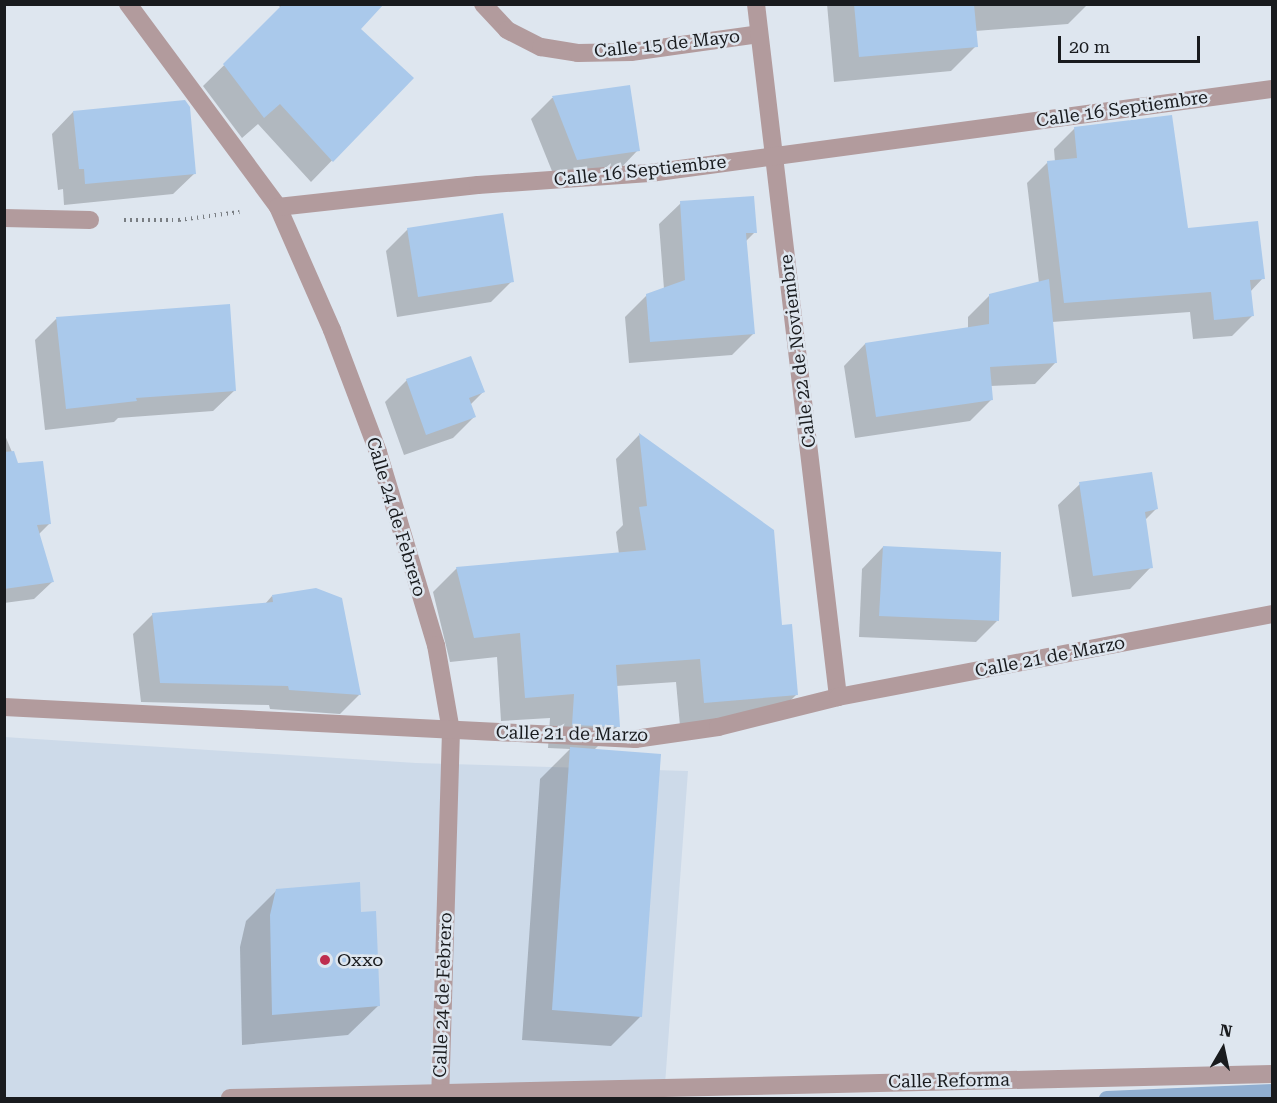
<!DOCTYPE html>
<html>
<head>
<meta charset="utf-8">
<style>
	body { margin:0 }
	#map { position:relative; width:1277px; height:1103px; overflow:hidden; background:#dee6ef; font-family:"Roboto Serif",serif }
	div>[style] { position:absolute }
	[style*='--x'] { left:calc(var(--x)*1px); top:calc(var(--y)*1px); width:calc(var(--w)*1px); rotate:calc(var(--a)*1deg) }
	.built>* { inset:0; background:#cddae9 }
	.shadow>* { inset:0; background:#0003 }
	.stream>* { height:15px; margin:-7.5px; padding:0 7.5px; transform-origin:7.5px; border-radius:7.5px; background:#90aed0 }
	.building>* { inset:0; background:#aac9eb }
	.path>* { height:4px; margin-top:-2px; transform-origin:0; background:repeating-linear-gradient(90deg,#797e83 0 1.5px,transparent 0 6px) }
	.minor>* { height:18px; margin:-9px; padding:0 9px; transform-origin:9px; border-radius:9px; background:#b29b9d }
	.dots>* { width:16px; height:16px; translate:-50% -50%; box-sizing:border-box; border:3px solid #dee6ef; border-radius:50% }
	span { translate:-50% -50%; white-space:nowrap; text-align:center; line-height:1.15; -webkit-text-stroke:5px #dee6ef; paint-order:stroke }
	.street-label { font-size:18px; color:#191b1e }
	.poi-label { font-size:18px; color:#191b1e }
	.left { translate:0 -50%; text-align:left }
	.frame { position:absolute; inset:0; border:6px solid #191b1e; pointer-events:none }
	.north { position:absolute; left:1193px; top:1019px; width:60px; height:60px; -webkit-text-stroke:4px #dee6ef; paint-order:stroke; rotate:9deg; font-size:16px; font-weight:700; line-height:24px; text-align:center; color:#191b1e }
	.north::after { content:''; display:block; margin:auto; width:21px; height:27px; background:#191b1e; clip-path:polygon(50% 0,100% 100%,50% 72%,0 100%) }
	.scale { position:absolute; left:1058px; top:36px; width:142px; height:27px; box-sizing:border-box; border:3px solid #191b1e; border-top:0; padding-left:8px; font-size:18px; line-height:21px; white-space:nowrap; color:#191b1e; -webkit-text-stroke:4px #dee6ef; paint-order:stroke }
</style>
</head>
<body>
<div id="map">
	<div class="built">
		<div style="clip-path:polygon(4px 737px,416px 763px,688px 771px,664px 1098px,5px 1098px)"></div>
	</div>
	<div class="shadow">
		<div style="clip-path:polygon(278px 4px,382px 4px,359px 29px,412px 78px,311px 182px,258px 124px,242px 138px,203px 86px,281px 9px)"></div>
		<div style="clip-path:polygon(827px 4px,1088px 4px,1068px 24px,975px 31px,976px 46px,951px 71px,834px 82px)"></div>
		<div style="clip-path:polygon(629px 87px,638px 150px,617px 172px,556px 181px,531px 119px,552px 98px)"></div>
		<div style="clip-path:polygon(73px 112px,195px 173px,173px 194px,64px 205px,63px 189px,58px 190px,52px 134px)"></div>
		<div style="clip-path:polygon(1075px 128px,1186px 230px,1263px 278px,1250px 292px,1253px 315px,1232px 336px,1193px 339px,1190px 312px,1052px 322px,1056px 362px,1035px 384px,990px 386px,992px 399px,970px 421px,855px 438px,844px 366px,865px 344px,968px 329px,968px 317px,989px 296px,1039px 283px,1027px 183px,1048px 162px,1055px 162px,1054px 149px)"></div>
		<div style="clip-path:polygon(681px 203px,755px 232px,745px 242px,753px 334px,732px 355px,629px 363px,625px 317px,647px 295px,664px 289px,659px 224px)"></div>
		<div style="clip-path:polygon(408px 229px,512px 281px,491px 302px,397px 317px,386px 251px)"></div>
		<div style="clip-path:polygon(56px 319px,235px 390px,213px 411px,118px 418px,114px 422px,45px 430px,35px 340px)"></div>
		<div style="clip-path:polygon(407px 380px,483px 392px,470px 405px,474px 417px,453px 438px,404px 455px,385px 402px)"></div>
		<div style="clip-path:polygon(4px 433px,17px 464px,50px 523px,38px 535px,52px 582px,34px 599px,4px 603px)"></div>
		<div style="clip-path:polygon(639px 435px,773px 531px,780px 627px,796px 695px,772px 719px,680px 726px,676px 682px,616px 686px,618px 726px,594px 750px,641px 1016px,611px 1046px,522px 1040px,540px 779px,570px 749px,548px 748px,550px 718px,501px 721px,497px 657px,450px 662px,433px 592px,457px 568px,619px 554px,616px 532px,623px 525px,616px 459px)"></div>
		<div style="clip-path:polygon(1080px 484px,1156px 509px,1144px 521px,1151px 567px,1130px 589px,1072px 597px,1058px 505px)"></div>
		<div style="clip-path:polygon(883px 547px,997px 621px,976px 642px,859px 637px,862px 569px)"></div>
		<div style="clip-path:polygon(272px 596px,360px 694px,340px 714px,270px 709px,269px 705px,141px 702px,133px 634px,153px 614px,265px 604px)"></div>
		<div style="clip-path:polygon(277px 890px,359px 913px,379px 1005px,348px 1035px,242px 1045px,240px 947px,246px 921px)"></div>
	</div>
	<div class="stream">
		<div style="--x:1106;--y:1098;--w:166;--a:-2.4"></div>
	</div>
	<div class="building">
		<div style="clip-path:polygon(283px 4px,384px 4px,361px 29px,414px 78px,333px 162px,280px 104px,264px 118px,223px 64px)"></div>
		<div style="clip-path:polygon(854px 4px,974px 4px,978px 47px,859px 57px)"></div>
		<div style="clip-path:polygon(630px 85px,640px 151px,577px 160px,552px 96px)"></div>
		<div style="clip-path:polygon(185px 100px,190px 107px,196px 174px,85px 184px,84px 169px,79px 169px,73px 111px)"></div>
		<div style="clip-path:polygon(1172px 115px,1188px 228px,1258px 221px,1265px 279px,1250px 280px,1254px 316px,1214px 320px,1211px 292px,1064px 303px,1047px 161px,1077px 158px,1074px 127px)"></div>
		<div style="clip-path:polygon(754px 196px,757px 233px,746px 233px,755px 334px,650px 342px,646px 294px,685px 280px,680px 201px)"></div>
		<div style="clip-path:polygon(503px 213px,514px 282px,418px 297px,407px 228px)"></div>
		<div style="clip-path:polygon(1049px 279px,1057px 363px,990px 367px,993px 400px,876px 417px,865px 343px,989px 324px,989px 294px)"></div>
		<div style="clip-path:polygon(230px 304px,236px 391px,136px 398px,137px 401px,66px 409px,56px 317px)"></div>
		<div style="clip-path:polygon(471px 356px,485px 392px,469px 398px,476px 417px,426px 435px,406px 379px)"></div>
		<div style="clip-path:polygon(639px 433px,774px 530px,782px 625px,792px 624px,798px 695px,704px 703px,700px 659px,616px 665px,620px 727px,572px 725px,574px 694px,525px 698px,520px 633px,474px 638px,456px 567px,646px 550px,639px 507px,647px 506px)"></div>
		<div style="clip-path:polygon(14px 451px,18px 463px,43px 461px,51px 524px,37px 525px,54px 582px,4px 589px,4px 452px)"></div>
		<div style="clip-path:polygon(1152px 472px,1158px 509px,1145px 512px,1153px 568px,1093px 576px,1079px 482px)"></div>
		<div style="clip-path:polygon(883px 546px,1001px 552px,999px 621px,879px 616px)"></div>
		<div style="clip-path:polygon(316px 588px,342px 598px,361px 695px,289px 690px,288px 686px,160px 683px,152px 613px,273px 602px,272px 595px)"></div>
		<div style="clip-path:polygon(570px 747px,661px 754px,642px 1017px,552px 1010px)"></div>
		<div style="clip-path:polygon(360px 882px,361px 912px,376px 911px,380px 1006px,272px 1015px,270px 915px,276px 889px)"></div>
	</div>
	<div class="path">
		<div style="--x:124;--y:220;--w:55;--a:0"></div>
		<div style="--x:179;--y:220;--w:61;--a:-7.6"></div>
	</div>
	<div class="minor">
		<div style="--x:128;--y:4;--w:252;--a:53.5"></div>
		<div style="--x:278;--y:207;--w:134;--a:66.3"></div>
		<div style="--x:332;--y:330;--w:130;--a:69.3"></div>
		<div style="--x:378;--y:452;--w:202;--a:73.3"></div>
		<div style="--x:436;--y:645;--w:87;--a:80.1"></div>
		<div style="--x:451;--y:731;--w:362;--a:91.7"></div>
		<div style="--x:483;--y:4;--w:35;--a:47"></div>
		<div style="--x:507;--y:30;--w:38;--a:27"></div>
		<div style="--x:541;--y:47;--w:37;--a:9"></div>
		<div style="--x:578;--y:53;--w:53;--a:-1.1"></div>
		<div style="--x:631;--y:52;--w:129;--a:-8"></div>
		<div style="--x:756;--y:4;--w:698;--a:83.25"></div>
		<div style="--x:278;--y:207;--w:201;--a:-6.3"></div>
		<div style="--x:478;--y:185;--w:172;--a:-4"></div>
		<div style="--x:650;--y:173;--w:628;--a:-7.69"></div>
		<div style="--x:4;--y:218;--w:86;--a:1.3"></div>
		<div style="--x:4;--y:707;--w:632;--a:2.9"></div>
		<div style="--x:635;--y:739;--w:84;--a:-8.2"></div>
		<div style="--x:718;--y:727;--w:124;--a:-14"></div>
		<div style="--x:838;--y:697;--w:442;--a:-10.8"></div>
		<div style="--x:230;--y:1098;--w:1042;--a:-1.32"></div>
	</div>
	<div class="dots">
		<div style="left:325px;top:960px;background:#be2d4e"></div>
	</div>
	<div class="street-label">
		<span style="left:667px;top:44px;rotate:-6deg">Calle 15 de Mayo</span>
		<span style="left:1122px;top:109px;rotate:-8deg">Calle 16 Septiembre</span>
		<span style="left:640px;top:171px;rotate:-6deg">Calle 16 Septiembre</span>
		<span style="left:798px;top:351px;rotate:-97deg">Calle 22 de Noviembre</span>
		<span style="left:396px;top:517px;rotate:73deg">Calle 24 de Febrero</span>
		<span style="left:1050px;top:657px;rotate:-11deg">Calle 21 de Marzo</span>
		<span style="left:572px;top:734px;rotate:1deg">Calle 21 de Marzo</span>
		<span style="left:443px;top:995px;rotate:-88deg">Calle 24 de Febrero</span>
		<span style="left:949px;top:1081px;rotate:-1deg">Calle Reforma</span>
	</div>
	<div class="poi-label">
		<span class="left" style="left:337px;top:960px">Oxxo</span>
	</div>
	<div class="frame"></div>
	<div class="north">N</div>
	<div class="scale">20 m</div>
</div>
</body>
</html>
